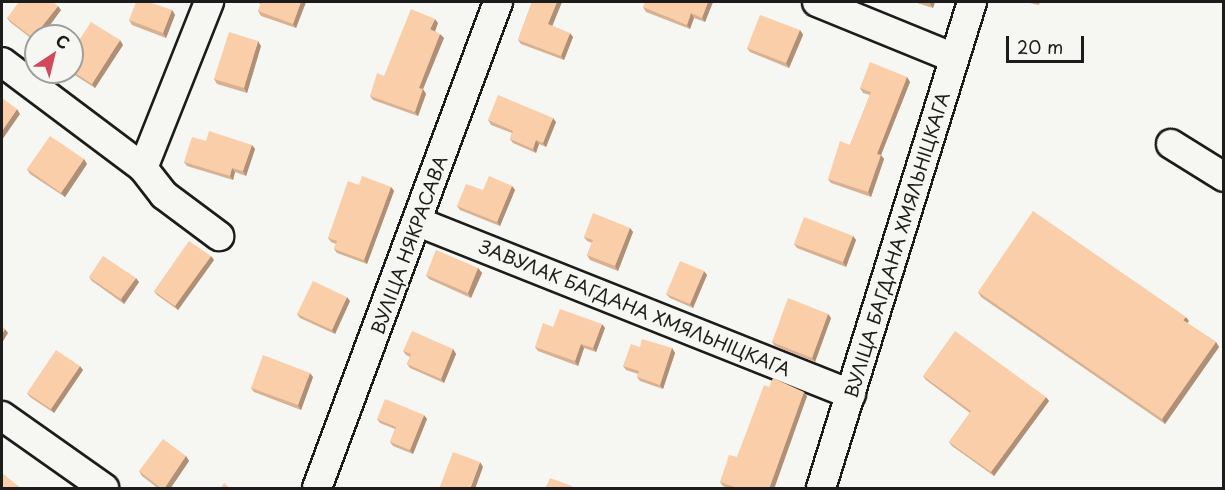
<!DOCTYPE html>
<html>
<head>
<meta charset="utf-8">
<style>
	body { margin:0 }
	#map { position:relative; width:1225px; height:490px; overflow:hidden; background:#f6f6f2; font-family:"Playpen Sans",sans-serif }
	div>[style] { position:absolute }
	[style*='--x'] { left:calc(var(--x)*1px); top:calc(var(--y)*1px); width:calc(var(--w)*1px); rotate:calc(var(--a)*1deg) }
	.roads { filter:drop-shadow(2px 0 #1c1c1c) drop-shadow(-2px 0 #1c1c1c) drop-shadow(0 2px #1c1c1c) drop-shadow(0 -2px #1c1c1c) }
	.minor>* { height:28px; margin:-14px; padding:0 14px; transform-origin:14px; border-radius:14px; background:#f6f6f2 }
	.wall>* { inset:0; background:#d7b191 }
	.shaded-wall>* { inset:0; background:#af9076 }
	.building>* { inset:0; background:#facea9 }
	span { translate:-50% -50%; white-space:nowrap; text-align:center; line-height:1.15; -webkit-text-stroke:4.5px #f6f6f2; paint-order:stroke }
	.street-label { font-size:18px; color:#1c1c1c }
	.frame { position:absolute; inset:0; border:3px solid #1c1c1c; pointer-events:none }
	.north { position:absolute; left:24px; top:24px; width:60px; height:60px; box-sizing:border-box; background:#f6f6f2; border:2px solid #9f9f9c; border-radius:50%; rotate:35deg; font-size:16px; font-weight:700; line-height:24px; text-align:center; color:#1c1c1c }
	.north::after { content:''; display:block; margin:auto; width:21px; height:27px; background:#d1495b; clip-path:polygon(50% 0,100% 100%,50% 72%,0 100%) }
	.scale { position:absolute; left:1006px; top:36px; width:78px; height:27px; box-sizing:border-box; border:3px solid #1c1c1c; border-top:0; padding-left:8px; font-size:18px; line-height:21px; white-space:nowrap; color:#1c1c1c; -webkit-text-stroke:4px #f6f6f2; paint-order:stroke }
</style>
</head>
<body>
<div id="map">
	<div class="roads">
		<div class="minor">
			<div style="--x:817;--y:2;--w:148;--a:22.2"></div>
			<div style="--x:2;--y:62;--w:176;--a:36.9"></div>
			<div style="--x:143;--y:168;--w:179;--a:-68.3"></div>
			<div style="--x:1171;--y:144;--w:62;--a:31.9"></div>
			<div style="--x:143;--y:168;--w:34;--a:52"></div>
			<div style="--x:164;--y:195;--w:69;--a:36.7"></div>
			<div style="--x:418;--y:222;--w:466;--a:21.7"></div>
			<div style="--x:2;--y:416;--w:125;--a:35.2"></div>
			<div style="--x:317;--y:488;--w:519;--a:-69.57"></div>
			<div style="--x:821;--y:488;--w:509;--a:-72.74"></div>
		</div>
	</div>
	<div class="wall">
		<div style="clip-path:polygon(255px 2px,306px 2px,296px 28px,261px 16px,258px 11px,261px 4px)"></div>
		<div style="clip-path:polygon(532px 2px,562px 2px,552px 26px,573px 37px,564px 60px,521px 44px,518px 40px)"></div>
		<div style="clip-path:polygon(713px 2px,705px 22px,694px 18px,690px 29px,646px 12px,643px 7px)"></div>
		<div style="clip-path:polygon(914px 2px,935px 2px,933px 8px)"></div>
		<div style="clip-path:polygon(1025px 2px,1040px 2px,1039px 5px)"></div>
		<div style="clip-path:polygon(61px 10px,42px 36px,36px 36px,36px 42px,10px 22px,7px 18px)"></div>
		<div style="clip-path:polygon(172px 10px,175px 15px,166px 38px,132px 25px,129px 20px)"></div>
		<div style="clip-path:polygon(438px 23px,435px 31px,444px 38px,423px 89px,426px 94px,418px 116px,373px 100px,370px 96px,384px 76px)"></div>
		<div style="clip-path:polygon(800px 30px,803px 35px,789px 68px,750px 52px,747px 48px)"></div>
		<div style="clip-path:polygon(123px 45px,95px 88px,70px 72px,72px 72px,72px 51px)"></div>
		<div style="clip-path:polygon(261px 46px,247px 93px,217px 84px,214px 79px)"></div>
		<div style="clip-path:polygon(907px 77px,910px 82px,881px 155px,884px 159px,871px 197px,831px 183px,828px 179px,850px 145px,870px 95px,863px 93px,860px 88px)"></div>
		<div style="clip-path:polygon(488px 120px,556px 122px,546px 147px,539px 144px,536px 153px,513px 143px,510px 139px,512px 133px,491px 125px)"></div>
		<div style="clip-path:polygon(206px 141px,252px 145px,255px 149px,246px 176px,235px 172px,233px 180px,187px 166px,184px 162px)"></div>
		<div style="clip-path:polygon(84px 159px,87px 164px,65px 197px,30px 174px,27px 169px)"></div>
		<div style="clip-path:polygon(359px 185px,391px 187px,394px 191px,367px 264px,337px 253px,334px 249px,336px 244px,331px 242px,328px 238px)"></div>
		<div style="clip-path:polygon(512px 186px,515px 190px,500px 226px,460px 210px,457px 206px,483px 190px)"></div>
		<div style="clip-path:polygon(630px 228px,633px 232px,618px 271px,590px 260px,587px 255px,592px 243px,587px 241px,584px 237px)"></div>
		<div style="clip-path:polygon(853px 236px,856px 240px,846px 267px,797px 248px,794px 244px)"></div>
		<div style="clip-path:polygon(214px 260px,178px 310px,157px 295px,154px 291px)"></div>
		<div style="clip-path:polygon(478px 268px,482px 273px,471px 298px,429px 279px,426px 275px)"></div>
		<div style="clip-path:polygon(707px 275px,693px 308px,670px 298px,666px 294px)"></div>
		<div style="clip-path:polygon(89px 277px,139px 282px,124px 304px,92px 281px)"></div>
		<div style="clip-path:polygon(978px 292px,1189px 321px,1187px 323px,1216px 342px,1219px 347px,1165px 424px,981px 297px)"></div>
		<div style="clip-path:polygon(350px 301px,335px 334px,300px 318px,297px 314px)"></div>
		<div style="clip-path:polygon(828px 314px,831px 318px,815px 362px,775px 346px,772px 342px)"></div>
		<div style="clip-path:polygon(553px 327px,605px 328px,596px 352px,584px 348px,578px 366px,538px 351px,535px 347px)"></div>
		<div style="clip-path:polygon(640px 347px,672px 348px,675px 353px,663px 389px,640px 381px,637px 377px,638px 374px,626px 370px,623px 366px)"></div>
		<div style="clip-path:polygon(453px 349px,456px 354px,444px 383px,410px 368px,407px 364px,410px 357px,406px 355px,403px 351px)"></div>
		<div style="clip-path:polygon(83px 370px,54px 413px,30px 397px,27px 393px)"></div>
		<div style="clip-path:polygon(923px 376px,1049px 401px,994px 476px,952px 446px,949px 442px,970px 413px,926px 380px)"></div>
		<div style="clip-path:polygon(313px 377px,301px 410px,254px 392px,251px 388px)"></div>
		<div style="clip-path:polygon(769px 387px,807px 396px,774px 489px,730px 489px,723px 486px,720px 482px,737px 457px)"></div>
		<div style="clip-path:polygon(377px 419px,427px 419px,413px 454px,393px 446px,390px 442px,395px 429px,380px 423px)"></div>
		<div style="clip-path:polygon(186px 456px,189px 461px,170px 489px,159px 489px,142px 476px,139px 471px)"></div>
	</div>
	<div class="shaded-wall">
		<div style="clip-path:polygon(301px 2px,306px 2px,296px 28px,293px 24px)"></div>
		<div style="clip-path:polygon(557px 2px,562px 2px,551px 29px,548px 24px)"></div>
		<div style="clip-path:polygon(708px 2px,713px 2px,705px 22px,702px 18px)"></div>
		<div style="clip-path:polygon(931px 2px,935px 2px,933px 8px,930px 4px)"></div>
		<div style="clip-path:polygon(58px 6px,61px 10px,42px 36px,36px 36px,36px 42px,33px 38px)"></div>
		<div style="clip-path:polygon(172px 10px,175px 15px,166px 38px,163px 33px)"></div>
		<div style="clip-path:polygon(691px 13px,694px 18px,690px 29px,687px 25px)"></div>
		<div style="clip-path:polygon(435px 19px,438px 23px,434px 34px,430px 29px)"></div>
		<div style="clip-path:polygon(800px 30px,803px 35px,789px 68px,786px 63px)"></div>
		<div style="clip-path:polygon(570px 33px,573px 37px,564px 60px,561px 56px)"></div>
		<div style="clip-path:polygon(440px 34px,444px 38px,423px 89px,426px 94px,418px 116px,415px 112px,419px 88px)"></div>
		<div style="clip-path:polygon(120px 40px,123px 45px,95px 88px,92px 84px)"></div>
		<div style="clip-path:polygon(258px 41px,261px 46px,247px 93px,244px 88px)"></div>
		<div style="clip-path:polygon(907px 77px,910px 82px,881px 155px,884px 159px,871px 197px,868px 192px,877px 154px)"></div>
		<div style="clip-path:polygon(17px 109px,20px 114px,2px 140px,2px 131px)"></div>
		<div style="clip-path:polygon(553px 118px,556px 122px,546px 147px,543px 143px)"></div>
		<div style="clip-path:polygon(536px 140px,539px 144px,536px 153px,533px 149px)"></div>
		<div style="clip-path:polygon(252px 145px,255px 149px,246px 176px,243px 171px)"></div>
		<div style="clip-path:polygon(84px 159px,87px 164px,65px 197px,61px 193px)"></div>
		<div style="clip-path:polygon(232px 168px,235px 172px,233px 180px,230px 176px)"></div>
		<div style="clip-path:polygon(512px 186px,515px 190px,500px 226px,497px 222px)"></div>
		<div style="clip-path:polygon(391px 187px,394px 191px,367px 264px,364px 260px)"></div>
		<div style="clip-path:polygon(630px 228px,633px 232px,618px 271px,615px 266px)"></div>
		<div style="clip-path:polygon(853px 236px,856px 240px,846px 267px,843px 262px)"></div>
		<div style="clip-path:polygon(211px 256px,214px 260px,178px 310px,175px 306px)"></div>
		<div style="clip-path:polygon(478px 268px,482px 273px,471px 298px,468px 293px)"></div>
		<div style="clip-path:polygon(704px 271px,707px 275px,693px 308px,690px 304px)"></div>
		<div style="clip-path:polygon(136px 278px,139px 282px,124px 304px,121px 299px)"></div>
		<div style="clip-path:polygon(347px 297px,350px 301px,335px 334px,332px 330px)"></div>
		<div style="clip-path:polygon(828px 314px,831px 318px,815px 362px,812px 358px)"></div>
		<div style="clip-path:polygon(1186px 317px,1189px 321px,1186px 324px,1183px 320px)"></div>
		<div style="clip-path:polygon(602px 324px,605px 328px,596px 352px,593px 348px)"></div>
		<div style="clip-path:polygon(5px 329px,8px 333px,2px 343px,2px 334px)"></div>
		<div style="clip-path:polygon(1216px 342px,1219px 347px,1165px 424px,1162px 419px)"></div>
		<div style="clip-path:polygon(581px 344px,584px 348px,578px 366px,575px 361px)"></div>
		<div style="clip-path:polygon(672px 348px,675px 353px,663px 389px,660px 385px)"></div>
		<div style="clip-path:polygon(453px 349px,456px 354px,444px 383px,441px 379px)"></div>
		<div style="clip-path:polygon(80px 366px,83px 370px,54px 413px,51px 409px)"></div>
		<div style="clip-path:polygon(310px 373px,313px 377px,301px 410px,298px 405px)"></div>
		<div style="clip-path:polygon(804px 392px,807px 396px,774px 489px,769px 489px)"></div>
		<div style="clip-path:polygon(1046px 397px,1049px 401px,994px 476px,991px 472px)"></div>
		<div style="clip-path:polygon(424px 415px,427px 419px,413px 454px,410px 450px)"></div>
		<div style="clip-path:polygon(186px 456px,189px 461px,170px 489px,164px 489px)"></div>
		<div style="clip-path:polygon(480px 462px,483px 467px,475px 489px,470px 489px)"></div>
	</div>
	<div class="building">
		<div style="clip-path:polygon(19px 2px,53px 2px,58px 6px,33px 38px,7px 18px)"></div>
		<div style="clip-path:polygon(136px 2px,149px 2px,172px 10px,163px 33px,129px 20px)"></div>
		<div style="clip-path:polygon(262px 2px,301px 2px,293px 24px,258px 11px)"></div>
		<div style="clip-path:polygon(532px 2px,557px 2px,548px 24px,570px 33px,561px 56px,518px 40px)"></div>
		<div style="clip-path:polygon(645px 2px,708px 2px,702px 18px,691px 13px,687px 25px,643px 7px)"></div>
		<div style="clip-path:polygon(411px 9px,435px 19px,430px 29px,440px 34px,419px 88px,423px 89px,415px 112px,370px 96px,377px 73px,384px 76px)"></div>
		<div style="clip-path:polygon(760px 15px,800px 30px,786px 63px,747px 48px)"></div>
		<div style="clip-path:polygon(91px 22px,120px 40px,92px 84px,72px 71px,72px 51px)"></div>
		<div style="clip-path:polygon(229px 32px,258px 41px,244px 88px,214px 79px)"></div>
		<div style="clip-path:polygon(870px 62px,907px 77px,877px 154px,881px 155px,868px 192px,828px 179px,840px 141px,850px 145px,871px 92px,860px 88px)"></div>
		<div style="clip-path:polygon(498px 95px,553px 118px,543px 143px,536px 140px,533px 149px,510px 139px,513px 131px,488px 120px)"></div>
		<div style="clip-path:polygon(2px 98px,17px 109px,2px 131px)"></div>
		<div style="clip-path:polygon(209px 131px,252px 145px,243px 171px,232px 168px,230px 176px,184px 162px,192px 137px,206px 141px)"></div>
		<div style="clip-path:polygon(50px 136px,84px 159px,61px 193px,27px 169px)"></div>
		<div style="clip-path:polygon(362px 176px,391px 187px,364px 260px,334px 249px,337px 241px,328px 238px,348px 181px,359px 185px)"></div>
		<div style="clip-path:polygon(489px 176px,512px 186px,497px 222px,457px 206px,466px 184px,483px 190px)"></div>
		<div style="clip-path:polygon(1033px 211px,1186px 317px,1183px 320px,1216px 342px,1162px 419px,978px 292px)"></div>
		<div style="clip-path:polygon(593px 213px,630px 228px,615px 266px,587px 255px,593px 240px,584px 237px)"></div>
		<div style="clip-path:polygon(804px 217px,853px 236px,843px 262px,794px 244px)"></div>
		<div style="clip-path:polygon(189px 241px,211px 256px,175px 306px,154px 291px)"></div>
		<div style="clip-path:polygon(436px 250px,478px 268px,468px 293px,426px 275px)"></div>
		<div style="clip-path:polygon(103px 256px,136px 278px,121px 299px,89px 277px)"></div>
		<div style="clip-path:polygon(680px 261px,704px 271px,690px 304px,666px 294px)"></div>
		<div style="clip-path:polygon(313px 281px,347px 297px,332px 330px,297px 314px)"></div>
		<div style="clip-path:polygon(788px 298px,828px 314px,812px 358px,772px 342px)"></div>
		<div style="clip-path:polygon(560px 309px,602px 324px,593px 348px,581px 344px,575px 361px,535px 347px,543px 323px,553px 327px)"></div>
		<div style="clip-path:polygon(2px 326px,5px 329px,2px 334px)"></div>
		<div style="clip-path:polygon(412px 331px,453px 349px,441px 379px,407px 364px,411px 354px,403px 351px)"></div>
		<div style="clip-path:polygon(955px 331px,1046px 397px,991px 472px,949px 442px,971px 411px,923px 376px)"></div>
		<div style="clip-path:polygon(642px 339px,672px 348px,660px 385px,637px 377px,639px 371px,623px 366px,631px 344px,640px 347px)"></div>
		<div style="clip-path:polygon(56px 350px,80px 366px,51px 409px,27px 393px)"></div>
		<div style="clip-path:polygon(263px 355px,310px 373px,298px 405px,251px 388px)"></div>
		<div style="clip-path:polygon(773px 378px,804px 392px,769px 489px,740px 489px,720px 482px,729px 455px,737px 457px,764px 385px,769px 387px)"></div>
		<div style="clip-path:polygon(385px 399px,424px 415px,410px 450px,390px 442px,396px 427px,377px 419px)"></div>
		<div style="clip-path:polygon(163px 439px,186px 456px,164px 489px,162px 489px,139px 471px)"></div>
		<div style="clip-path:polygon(453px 452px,480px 462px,470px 489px,467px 487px,466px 489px,439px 489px)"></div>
		<div style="clip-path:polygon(2px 473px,22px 489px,2px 489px)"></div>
		<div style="clip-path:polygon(550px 478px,572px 486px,571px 489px,545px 489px)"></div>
		<div style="clip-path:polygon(224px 483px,231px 489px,220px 489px)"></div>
	</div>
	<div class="street-label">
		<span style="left:409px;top:245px;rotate:-70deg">ВУЛІЦА НЯКРАСАВА</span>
		<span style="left:897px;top:245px;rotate:-73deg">ВУЛІЦА БАГДАНА ХМЯЛЬНІЦКАГА</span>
		<span style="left:635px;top:308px;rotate:22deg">ЗАВУЛАК БАГДАНА ХМЯЛЬНІЦКАГА</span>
	</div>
	<div class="frame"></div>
	<div class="north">С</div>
	<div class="scale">20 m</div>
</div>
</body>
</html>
